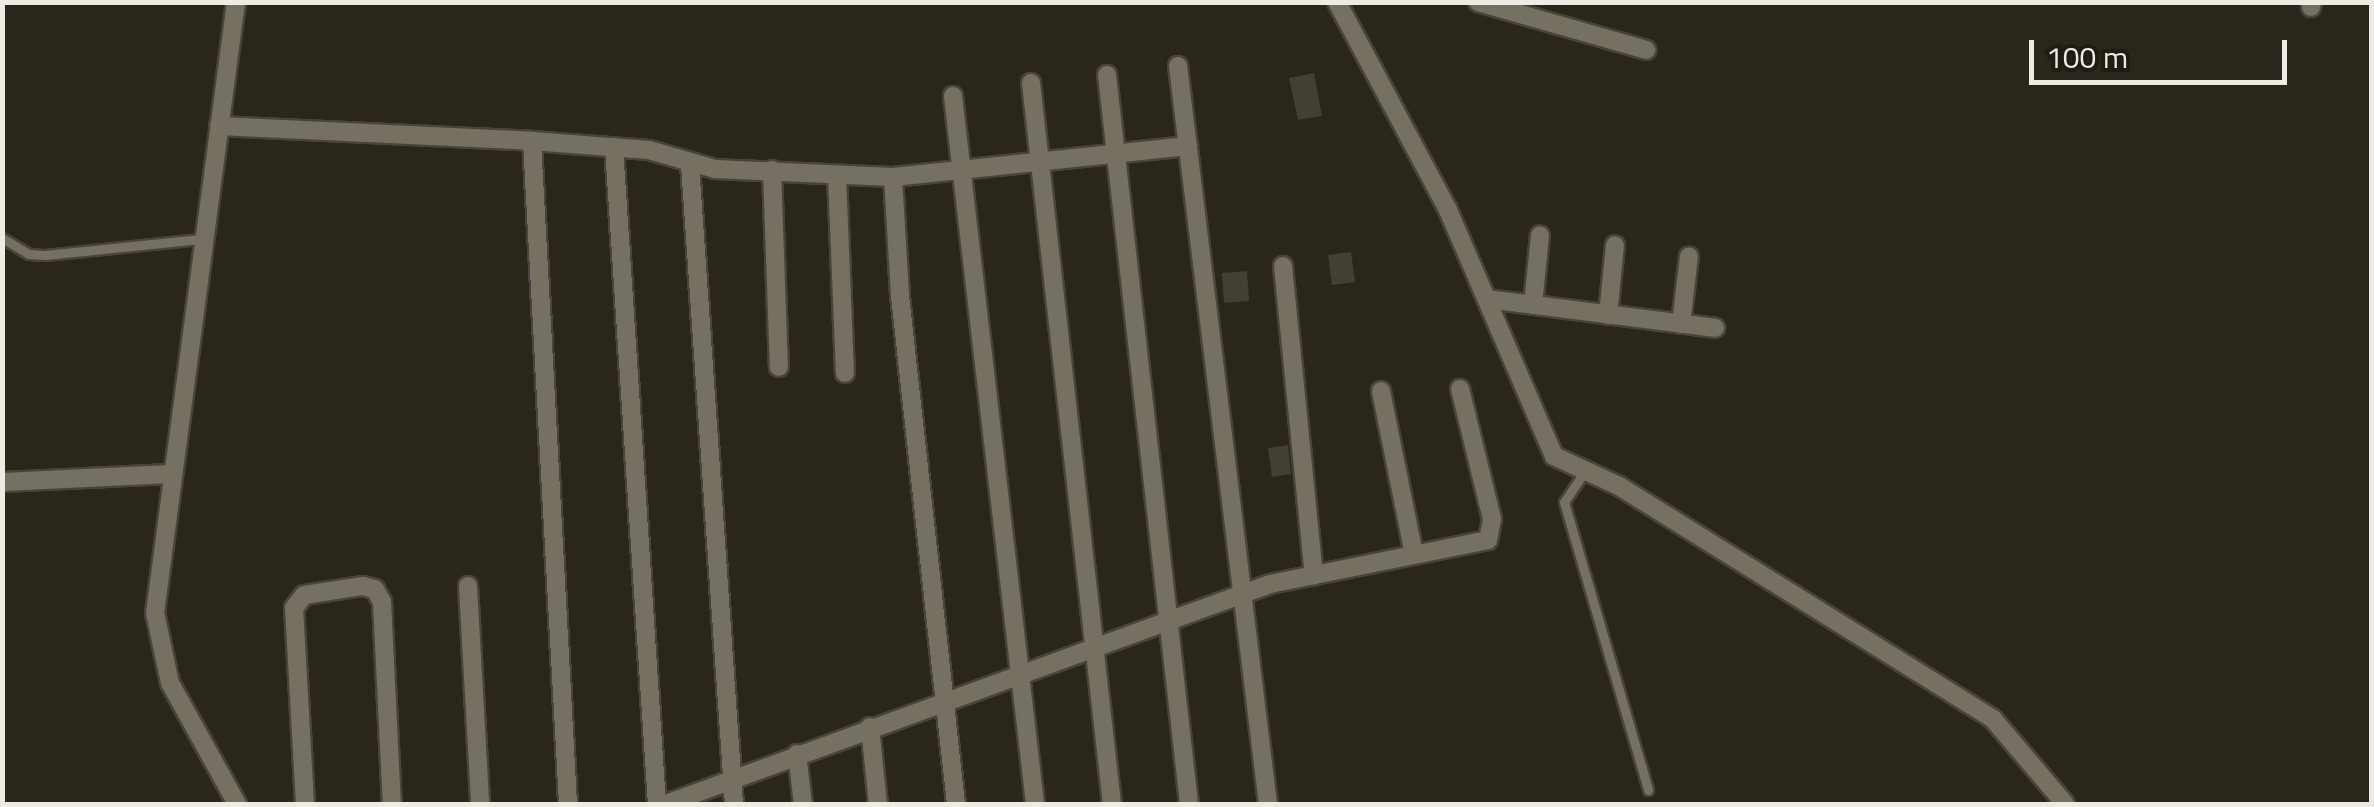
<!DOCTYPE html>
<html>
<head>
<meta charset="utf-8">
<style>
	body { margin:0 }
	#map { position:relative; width:2374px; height:807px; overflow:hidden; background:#29271a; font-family:"Titillium Web",sans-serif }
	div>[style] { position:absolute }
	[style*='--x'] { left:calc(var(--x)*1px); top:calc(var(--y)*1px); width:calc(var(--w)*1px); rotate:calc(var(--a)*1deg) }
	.building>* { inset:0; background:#424032 }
	.roads { filter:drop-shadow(2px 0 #47453b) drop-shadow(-2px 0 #47453b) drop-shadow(0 2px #47453b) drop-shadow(0 -2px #47453b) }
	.lane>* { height:9px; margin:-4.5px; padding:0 4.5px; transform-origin:4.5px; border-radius:4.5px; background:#747163 }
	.street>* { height:18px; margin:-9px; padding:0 9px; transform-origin:9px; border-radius:9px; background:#747163 }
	span { translate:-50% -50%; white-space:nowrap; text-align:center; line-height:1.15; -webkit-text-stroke:10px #1f1d11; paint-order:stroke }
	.frame { position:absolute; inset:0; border:5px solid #edece4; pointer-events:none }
	.scale { position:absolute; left:2029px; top:40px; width:258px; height:45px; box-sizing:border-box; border:5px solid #edece4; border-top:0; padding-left:12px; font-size:30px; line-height:35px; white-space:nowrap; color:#edece4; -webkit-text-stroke:8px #1f1d11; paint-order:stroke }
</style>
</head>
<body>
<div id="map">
	<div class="building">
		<div style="clip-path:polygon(1314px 73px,1322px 116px,1298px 120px,1289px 78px)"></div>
		<div style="clip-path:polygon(1351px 252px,1355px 282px,1332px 285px,1328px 255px)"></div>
		<div style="clip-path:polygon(1247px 271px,1249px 301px,1224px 303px,1222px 273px)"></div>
		<div style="clip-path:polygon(1288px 445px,1291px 474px,1272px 477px,1268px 448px)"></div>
	</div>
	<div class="roads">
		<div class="lane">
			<div style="--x:2;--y:238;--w:31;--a:31"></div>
			<div style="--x:29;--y:254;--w:16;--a:4"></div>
			<div style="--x:45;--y:255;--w:156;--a:-5.9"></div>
			<div style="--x:1585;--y:471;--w:37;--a:124"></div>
			<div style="--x:1564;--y:502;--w:300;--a:73.7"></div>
		</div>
		<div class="street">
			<div style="--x:236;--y:2;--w:616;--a:97.55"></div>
			<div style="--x:155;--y:613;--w:72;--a:77.9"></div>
			<div style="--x:170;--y:683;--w:138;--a:61"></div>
			<div style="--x:1337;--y:2;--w:236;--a:61.9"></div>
			<div style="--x:1448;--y:210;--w:268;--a:66.7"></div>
			<div style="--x:1554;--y:456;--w:72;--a:24.8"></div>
			<div style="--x:1619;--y:486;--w:441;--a:31.9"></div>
			<div style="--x:1993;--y:719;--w:111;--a:49.7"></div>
			<div style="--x:1478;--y:2;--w:175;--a:15.9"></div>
			<div style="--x:2311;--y:7;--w:5;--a:-79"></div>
			<div style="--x:1178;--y:66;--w:743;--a:83.05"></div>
			<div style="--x:1107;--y:75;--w:734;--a:83.58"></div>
			<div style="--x:1031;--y:83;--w:726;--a:83.59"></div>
			<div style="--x:953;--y:96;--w:713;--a:83.39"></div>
			<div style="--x:219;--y:126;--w:313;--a:2.7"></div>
			<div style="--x:532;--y:141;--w:117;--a:4.4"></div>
			<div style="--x:649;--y:150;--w:69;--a:16.1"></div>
			<div style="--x:715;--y:169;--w:178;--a:2.6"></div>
			<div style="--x:893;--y:177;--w:297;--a:-6"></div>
			<div style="--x:532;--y:141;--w:664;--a:86.89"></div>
			<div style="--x:614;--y:147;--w:658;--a:86.26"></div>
			<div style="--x:690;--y:164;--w:642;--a:86.07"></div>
			<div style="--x:772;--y:170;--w:197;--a:88"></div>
			<div style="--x:837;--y:175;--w:198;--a:87.7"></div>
			<div style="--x:893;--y:177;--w:119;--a:86.6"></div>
			<div style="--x:900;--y:296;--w:511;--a:83.71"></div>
			<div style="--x:1283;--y:266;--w:311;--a:84.3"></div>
			<div style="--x:1487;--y:299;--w:230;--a:7.2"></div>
			<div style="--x:1533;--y:305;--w:70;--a:-84.3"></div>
			<div style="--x:1608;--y:315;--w:70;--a:-84.3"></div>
			<div style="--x:1681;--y:324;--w:68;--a:-83.3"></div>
			<div style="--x:1381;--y:391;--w:167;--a:78.6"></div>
			<div style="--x:2;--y:482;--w:170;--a:-2.7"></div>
			<div style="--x:468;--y:586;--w:218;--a:86.8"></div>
			<div style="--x:870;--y:727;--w:77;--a:84.1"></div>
			<div style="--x:797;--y:754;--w:50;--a:83.2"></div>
			<div style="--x:305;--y:804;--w:196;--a:-93.2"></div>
			<div style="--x:294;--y:608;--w:16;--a:-52"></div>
			<div style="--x:304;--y:595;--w:60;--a:-8.7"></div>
			<div style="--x:363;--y:586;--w:12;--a:14"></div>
			<div style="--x:375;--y:589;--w:15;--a:62"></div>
			<div style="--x:382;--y:602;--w:202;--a:87.2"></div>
			<div style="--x:666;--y:804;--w:643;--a:-20.01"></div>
			<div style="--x:1270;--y:584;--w:222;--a:-11.4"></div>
			<div style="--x:1488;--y:540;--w:21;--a:-79"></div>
			<div style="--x:1492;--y:519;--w:134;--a:-103.8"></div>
		</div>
	</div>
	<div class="frame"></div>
	<div class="scale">100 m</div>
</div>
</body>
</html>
